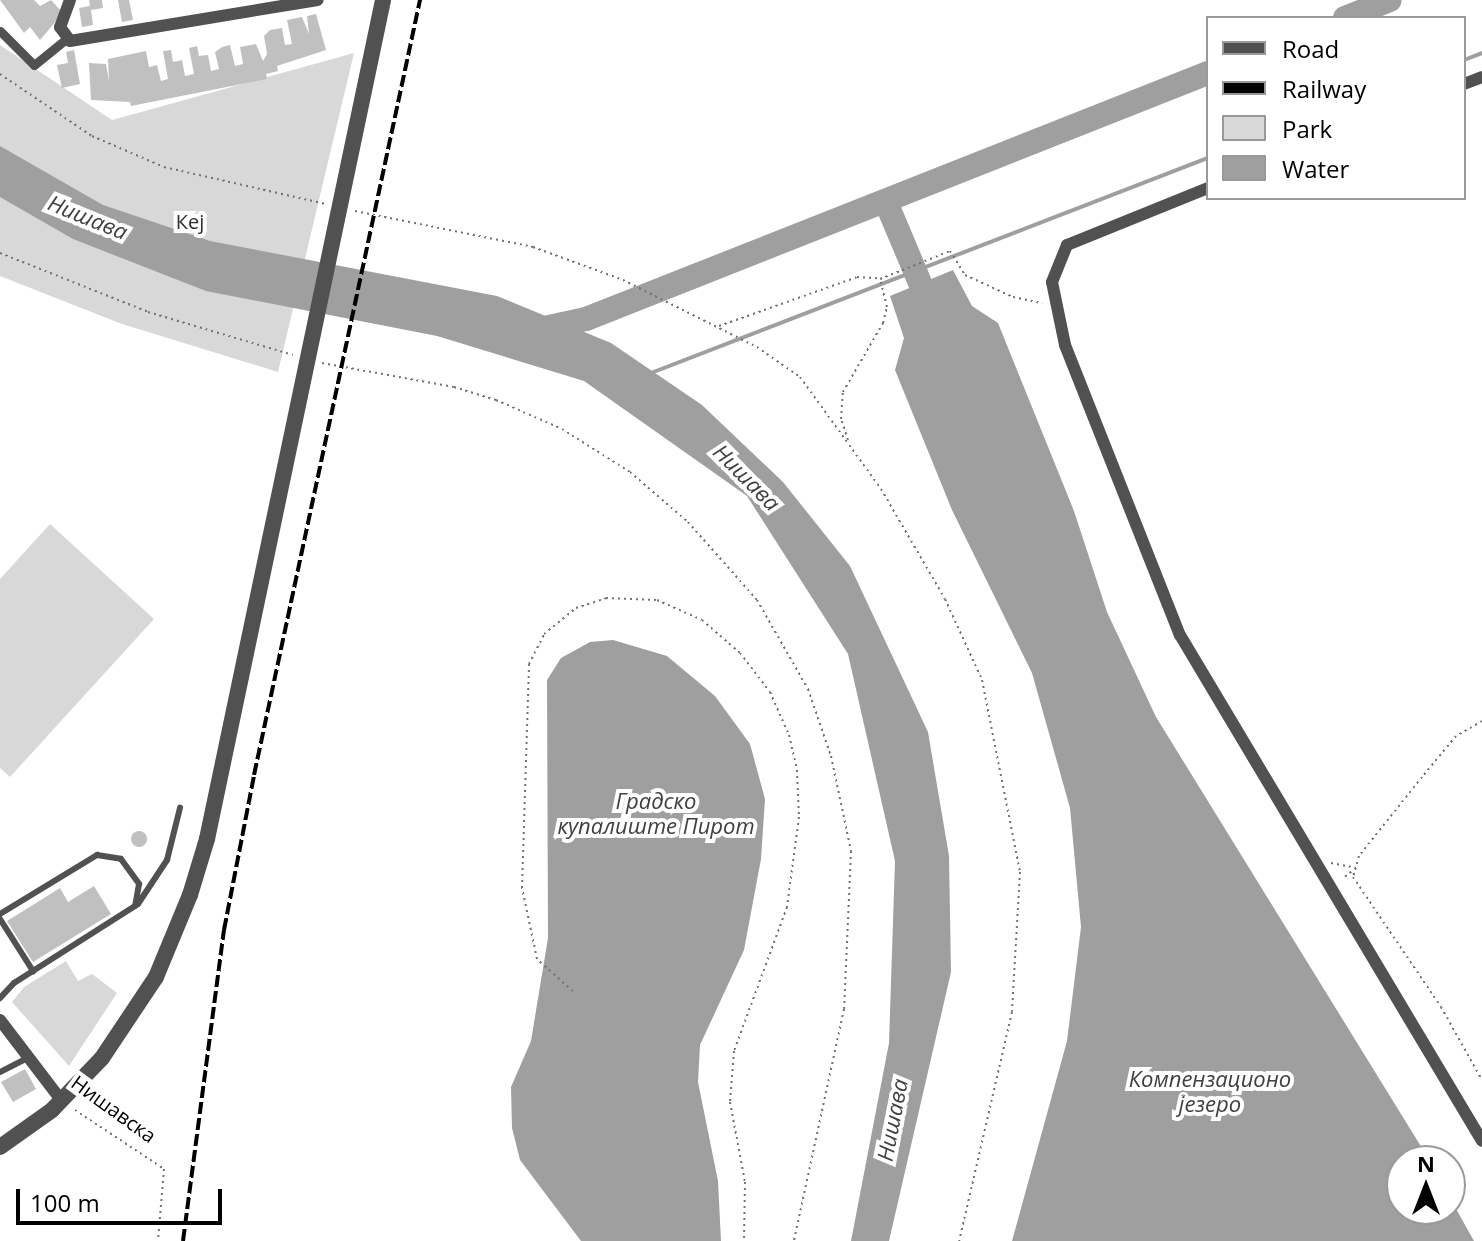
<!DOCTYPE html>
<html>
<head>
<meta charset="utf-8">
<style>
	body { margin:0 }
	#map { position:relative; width:1482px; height:1241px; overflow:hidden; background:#fff; font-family:"Open Sans",sans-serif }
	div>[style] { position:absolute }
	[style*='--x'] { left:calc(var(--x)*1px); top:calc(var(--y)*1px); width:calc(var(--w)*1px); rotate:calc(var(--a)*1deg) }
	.green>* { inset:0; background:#d8d8d8 }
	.water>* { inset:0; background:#9f9f9f }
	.stream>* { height:4px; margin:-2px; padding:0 2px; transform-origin:2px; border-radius:2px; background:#9f9f9f }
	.river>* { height:24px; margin:-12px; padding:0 12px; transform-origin:12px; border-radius:12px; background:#9f9f9f }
	.building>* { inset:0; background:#c0c0c0 }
	.round { border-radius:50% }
	.path>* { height:2px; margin-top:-1px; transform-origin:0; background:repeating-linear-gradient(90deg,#737373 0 2px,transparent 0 6px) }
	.service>* { height:6px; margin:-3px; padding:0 3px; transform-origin:3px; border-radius:3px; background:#515151 }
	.pedestrian>* { height:9px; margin:-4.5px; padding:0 4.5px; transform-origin:4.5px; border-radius:4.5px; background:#515151 }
	.minor>* { height:12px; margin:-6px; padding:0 6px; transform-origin:6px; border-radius:6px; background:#515151 }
	.tertiary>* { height:16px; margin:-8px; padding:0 8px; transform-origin:8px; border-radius:8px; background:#515151 }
	.rail>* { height:4px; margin-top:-2px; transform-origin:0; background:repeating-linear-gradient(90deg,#000 0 12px,transparent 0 16px) }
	span { translate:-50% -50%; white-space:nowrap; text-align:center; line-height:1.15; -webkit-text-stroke:8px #fff; paint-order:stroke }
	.park-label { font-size:20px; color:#2f2f2f }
	.street-label { font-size:20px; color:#000 }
	.water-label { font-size:22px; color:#404040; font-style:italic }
	.legend { position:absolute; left:1206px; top:16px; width:260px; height:184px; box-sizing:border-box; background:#fff; border:2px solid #999; margin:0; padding:10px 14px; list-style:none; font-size:24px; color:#000 }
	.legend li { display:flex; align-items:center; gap:16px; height:40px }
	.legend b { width:40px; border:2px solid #999 }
	.north { position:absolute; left:1386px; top:1145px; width:80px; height:80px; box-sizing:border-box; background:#fff; border:2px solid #999; border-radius:50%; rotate:0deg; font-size:22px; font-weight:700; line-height:32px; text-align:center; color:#000 }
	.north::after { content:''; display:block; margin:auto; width:28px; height:36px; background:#000; clip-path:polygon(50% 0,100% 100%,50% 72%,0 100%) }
	.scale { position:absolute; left:16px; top:1189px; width:206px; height:36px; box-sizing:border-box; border:4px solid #000; border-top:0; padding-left:10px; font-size:24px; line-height:28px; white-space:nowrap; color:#000; -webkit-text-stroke:6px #fff; paint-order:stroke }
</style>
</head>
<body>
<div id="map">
	<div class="green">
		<div style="clip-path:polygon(0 45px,112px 120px,354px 53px,278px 372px,122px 324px,0 276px)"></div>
		<div style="clip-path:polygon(50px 524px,154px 619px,10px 777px,0 768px,0 579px)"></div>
		<div style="clip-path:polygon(66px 961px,78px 981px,92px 974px,117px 993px,69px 1066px,12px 1002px,24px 987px)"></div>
	</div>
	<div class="water">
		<div style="clip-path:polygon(0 146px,103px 205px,210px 241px,497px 296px,611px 343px,702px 405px,783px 482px,850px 566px,928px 732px,949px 856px,951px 972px,889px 1241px,851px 1241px,889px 1043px,895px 861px,848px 654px,747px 496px,584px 381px,437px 336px,206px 291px,73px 239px,0 197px)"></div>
		<div style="clip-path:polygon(953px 270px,972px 306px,998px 323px,1074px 511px,1107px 612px,1156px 717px,1430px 1161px,1402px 1161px,1402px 1209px,1450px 1209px,1450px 1198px,1474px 1241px,1012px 1241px,1067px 1041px,1081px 927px,1070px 808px,1032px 673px,952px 510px,895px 370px,904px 338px,890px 296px)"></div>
		<div style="clip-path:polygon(613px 640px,667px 656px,715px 696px,750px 744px,765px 799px,761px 859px,744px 950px,700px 1045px,698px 1082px,718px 1181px,721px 1241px,581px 1241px,520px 1160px,512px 1128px,511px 1087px,531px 1041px,548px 938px,547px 680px,561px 658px,590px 642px)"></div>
	</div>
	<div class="stream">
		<div style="--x:1464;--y:60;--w:19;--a:-21"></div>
		<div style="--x:651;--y:373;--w:597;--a:-21.11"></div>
	</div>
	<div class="river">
		<div style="--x:1345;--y:18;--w:48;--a:-21.8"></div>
		<div style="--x:886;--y:202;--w:88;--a:67.2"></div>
		<div style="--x:535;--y:330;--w:52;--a:-12.2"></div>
		<div style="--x:586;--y:319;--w:669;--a:-21.58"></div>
	</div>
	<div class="building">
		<div style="clip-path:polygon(0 0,34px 0,40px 6px,51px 0,63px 13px,40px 40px,30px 27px,24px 33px)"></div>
		<div style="clip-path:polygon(89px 0,102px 0,103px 8px,91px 10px,93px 25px,82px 27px,79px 8px,90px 6px)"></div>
		<div style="clip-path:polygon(118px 0,129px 0,133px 20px,122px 22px)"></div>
		<div style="clip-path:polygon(316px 14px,326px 50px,277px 66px,278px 71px,266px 74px,267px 79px,131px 106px,130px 102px,91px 100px,89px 63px,106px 64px,109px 81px,108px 59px,146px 51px,149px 67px,157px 65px,161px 81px,168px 79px,163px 51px,171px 50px,173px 62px,182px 60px,185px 76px,194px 74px,189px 48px,197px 46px,199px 56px,208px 55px,211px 71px,219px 69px,215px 52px,222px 47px,230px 45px,235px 66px,243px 64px,240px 47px,256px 44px,263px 61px,267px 54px,264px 36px,270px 30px,282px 28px,285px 45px,292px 44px,287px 20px,302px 17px,309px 34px,307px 16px)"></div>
		<div style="clip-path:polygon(74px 50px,80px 84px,62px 88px,57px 65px,68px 63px,66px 52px)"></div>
		<div class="round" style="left:131px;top:831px;width:16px;height:16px"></div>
		<div style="clip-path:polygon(94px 886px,111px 914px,33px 962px,7px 921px,60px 888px,68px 902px)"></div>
		<div style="clip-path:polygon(25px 1069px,36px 1089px,13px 1102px,1px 1082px)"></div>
	</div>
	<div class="path">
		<div style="--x:0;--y:74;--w:111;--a:34"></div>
		<div style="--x:92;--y:136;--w:78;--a:23.3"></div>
		<div style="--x:164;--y:167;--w:165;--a:12.9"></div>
		<div style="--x:355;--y:211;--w:182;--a:11.4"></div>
		<div style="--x:533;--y:247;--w:96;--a:20.1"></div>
		<div style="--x:623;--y:280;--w:150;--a:26.6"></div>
		<div style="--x:757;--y:347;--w:52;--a:34.9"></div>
		<div style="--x:800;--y:377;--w:138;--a:54.1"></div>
		<div style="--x:881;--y:489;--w:127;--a:59.8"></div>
		<div style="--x:945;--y:599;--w:89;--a:65.4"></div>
		<div style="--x:982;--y:680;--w:196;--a:78.8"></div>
		<div style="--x:1020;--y:872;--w:140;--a:93.3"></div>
		<div style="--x:1012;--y:1012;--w:235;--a:103"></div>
		<div style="--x:0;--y:253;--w:159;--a:21.7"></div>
		<div style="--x:148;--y:312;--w:151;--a:16.5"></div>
		<div style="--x:719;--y:326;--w:146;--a:-19.5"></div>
		<div style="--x:857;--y:277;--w:22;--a:3"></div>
		<div style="--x:322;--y:363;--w:134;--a:10.3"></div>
		<div style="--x:454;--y:387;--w:44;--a:17.2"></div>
		<div style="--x:496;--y:400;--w:72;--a:23.7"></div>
		<div style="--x:562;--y:429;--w:80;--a:32.3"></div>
		<div style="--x:630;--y:472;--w:77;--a:40.8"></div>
		<div style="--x:688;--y:522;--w:104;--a:48.5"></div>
		<div style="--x:757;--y:600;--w:103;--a:60.2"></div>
		<div style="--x:808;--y:689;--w:71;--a:71.1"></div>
		<div style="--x:831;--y:756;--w:97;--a:78.1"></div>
		<div style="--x:851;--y:851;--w:158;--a:92.5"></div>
		<div style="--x:844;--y:1009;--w:237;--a:102.2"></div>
		<div style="--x:848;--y:440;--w:22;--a:-108"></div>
		<div style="--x:841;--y:419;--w:27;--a:-86"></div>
		<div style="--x:843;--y:392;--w:80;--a:-59.9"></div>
		<div style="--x:883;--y:323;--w:16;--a:-76"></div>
		<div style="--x:887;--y:307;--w:29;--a:-104"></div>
		<div style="--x:880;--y:279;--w:75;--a:-21.8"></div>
		<div style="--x:950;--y:251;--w:28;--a:58"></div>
		<div style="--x:965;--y:275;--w:53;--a:24.6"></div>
		<div style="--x:1013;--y:297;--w:30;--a:12"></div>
		<div style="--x:1482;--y:721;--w:30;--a:150"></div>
		<div style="--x:1456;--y:736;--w:53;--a:129.7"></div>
		<div style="--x:1422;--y:777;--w:101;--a:128.6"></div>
		<div style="--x:1359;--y:856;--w:22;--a:106"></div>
		<div style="--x:1353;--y:877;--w:157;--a:55.9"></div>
		<div style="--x:1441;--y:1007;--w:84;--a:60.7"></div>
		<div style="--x:1331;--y:863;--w:25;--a:11"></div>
		<div style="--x:1356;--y:868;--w:16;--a:142"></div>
		<div style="--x:573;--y:991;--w:48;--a:-138.4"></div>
		<div style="--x:537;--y:959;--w:73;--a:-101.9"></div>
		<div style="--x:522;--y:888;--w:224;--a:-88.2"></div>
		<div style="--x:529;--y:664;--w:34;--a:-63"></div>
		<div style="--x:544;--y:634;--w:41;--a:-39.1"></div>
		<div style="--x:576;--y:608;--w:32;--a:-18"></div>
		<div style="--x:606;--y:598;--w:51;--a:2.2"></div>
		<div style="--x:657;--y:600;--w:49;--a:24"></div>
		<div style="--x:702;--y:620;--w:50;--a:41"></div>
		<div style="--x:740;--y:653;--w:49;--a:52.4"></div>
		<div style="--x:770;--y:692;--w:47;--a:66.2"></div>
		<div style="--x:789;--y:735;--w:36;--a:77"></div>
		<div style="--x:797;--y:770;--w:47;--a:87.6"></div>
		<div style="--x:799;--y:817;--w:91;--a:97.6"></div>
		<div style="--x:787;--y:907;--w:153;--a:110.2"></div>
		<div style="--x:734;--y:1051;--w:51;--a:94.5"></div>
		<div style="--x:730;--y:1102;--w:81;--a:79.4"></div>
		<div style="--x:745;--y:1182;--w:59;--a:91"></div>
		<div style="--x:75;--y:1110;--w:107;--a:33.5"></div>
		<div style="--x:164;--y:1169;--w:72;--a:94.8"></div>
	</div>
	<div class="service">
		<div style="--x:138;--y:904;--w:53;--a:-56.6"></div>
		<div style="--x:167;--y:860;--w:54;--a:-76"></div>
		<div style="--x:0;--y:914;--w:114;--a:-31.3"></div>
		<div style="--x:97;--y:855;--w:24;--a:9"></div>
		<div style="--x:121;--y:859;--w:31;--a:54"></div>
		<div style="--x:139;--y:884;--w:22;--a:100"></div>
		<div style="--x:135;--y:906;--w:143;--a:147.5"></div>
		<div style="--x:14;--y:983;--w:21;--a:133"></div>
		<div style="--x:0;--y:919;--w:62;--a:57.6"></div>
		<div style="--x:0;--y:1072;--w:33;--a:-27"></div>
	</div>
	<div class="pedestrian">
		<div style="--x:0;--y:31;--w:48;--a:45"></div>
		<div style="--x:34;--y:65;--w:41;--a:-39.1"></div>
	</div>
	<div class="minor">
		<div style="--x:70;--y:0;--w:29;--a:110"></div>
		<div style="--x:60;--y:27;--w:17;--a:54"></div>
		<div style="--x:70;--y:41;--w:251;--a:-9.4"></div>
		<div style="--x:1464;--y:84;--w:19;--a:-21"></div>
		<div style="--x:1208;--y:188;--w:152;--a:158"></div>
		<div style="--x:1067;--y:245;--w:40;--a:112"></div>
		<div style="--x:1052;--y:282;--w:64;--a:78.3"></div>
		<div style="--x:1065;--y:345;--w:312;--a:68.4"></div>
		<div style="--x:1180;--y:635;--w:589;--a:59.17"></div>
		<div style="--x:0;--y:1020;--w:102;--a:52.6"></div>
	</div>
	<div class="tertiary">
		<div style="--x:0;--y:1147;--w:64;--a:-35.4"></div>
		<div style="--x:52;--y:1110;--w:72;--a:-46.1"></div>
		<div style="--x:102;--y:1058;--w:97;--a:-56.3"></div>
		<div style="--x:156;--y:977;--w:89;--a:-67.5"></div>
		<div style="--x:190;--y:895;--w:59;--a:-73.1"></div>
		<div style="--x:207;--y:839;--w:857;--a:-78.15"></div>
	</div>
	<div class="rail">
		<div style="--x:183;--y:1241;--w:314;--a:-82.5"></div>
		<div style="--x:224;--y:930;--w:158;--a:-79"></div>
		<div style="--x:254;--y:775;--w:793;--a:-77.91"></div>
	</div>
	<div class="park-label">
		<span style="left:190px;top:221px">Кеј</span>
	</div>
	<div class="street-label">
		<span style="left:114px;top:1109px;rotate:36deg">Нишавска</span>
	</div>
	<div class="water-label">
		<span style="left:88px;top:217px;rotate:22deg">Нишава</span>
		<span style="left:747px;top:477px;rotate:45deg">Нишава</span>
		<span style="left:656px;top:813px">Градско<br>купалиште Пирот</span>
		<span style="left:1210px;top:1091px">Компензационо<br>језеро</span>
		<span style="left:892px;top:1120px;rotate:-79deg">Нишава</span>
	</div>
	<ul class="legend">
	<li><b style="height:10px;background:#515151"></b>Road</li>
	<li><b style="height:10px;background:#000"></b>Railway</li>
	<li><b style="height:22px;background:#d8d8d8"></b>Park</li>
	<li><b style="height:22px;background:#9f9f9f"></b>Water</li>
	</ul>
	<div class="north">N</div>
	<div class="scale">100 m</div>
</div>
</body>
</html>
